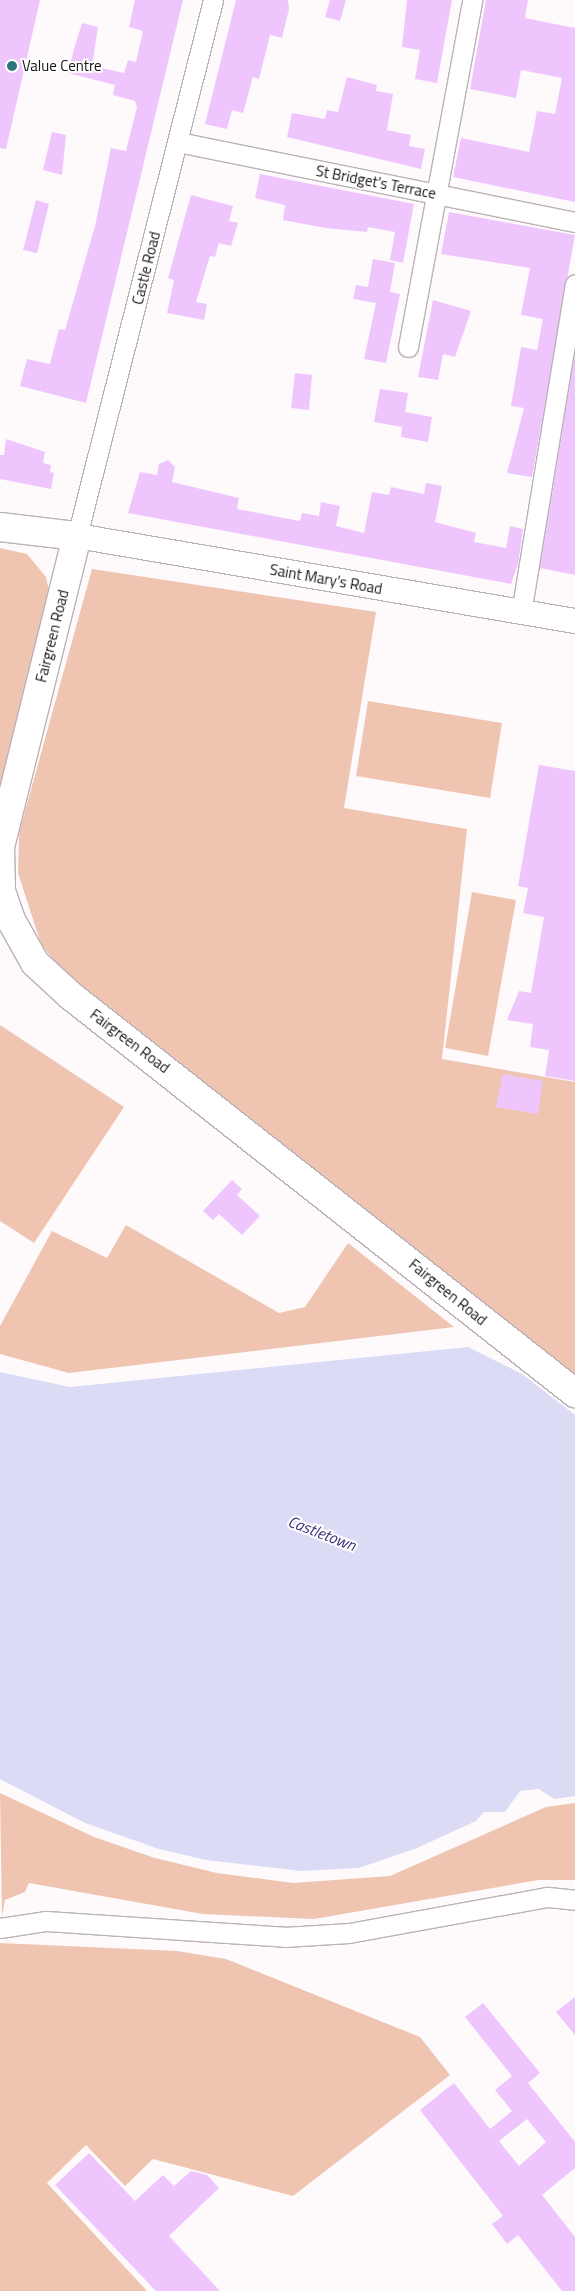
<!DOCTYPE html>
<html>
<head>
<meta charset="utf-8">
<style>
	body { margin:0 }
	#map { position:relative; width:575px; height:2291px; overflow:hidden; background:#fefafc; font-family:"Titillium Web",sans-serif }
	div>[style] { position:absolute }
	[style*='--x'] { left:calc(var(--x)*1px); top:calc(var(--y)*1px); width:calc(var(--w)*1px); rotate:calc(var(--a)*1deg) }
	.green>* { inset:0; background:#efc5b1 }
	.water>* { inset:0; background:#dcdbf6 }
	.building>* { inset:0; background:#efc5fe }
	.roads { filter:drop-shadow(1px 0 #bbb1b6) drop-shadow(-1px 0 #bbb1b6) drop-shadow(0 1px #bbb1b6) drop-shadow(0 -1px #bbb1b6) }
	.minor>* { height:19px; margin:-9.5px; padding:0 9.5px; transform-origin:9.5px; border-radius:9.5px; background:#fff }
	.tertiary>* { height:24px; margin:-12px; padding:0 12px; transform-origin:12px; border-radius:12px; background:#fff }
	.secondary>* { height:28px; margin:-14px; padding:0 14px; transform-origin:14px; border-radius:14px; background:#fff }
	.dots>* { width:14px; height:14px; translate:-50% -50%; box-sizing:border-box; border:2px solid #fff; border-radius:50% }
	span { translate:-50% -50%; white-space:nowrap; text-align:center; line-height:1.15; -webkit-text-stroke:4px #fff; paint-order:stroke }
	.poi-label { font-size:15px; color:#181416 }
	.left { translate:0 -50%; text-align:left }
	.street-label { font-size:15px; color:#181416 }
	.water-label { font-size:16px; color:#3e3079; font-style:italic }
</style>
</head>
<body>
<div id="map">
	<div class="green">
		<div style="clip-path:polygon(0 548px,27px 554px,46px 577px,49px 590px,0 807px)"></div>
		<div style="clip-path:polygon(92px 569px,376px 612px,344px 808px,467px 829px,442px 1059px,575px 1082px,575px 1375px,59px 967px,41px 944px,18px 873px,19px 833px)"></div>
		<div style="clip-path:polygon(368px 701px,502px 723px,490px 798px,356px 776px)"></div>
		<div style="clip-path:polygon(472px 892px,516px 900px,488px 1056px,445px 1048px)"></div>
		<div style="clip-path:polygon(0 1025px,124px 1107px,34px 1243px,0 1221px)"></div>
		<div style="clip-path:polygon(126px 1225px,279px 1313px,305px 1307px,348px 1243px,454px 1327px,69px 1373px,0 1354px,0 1326px,52px 1231px,107px 1258px)"></div>
		<div style="clip-path:polygon(0 1793px,94px 1837px,155px 1858px,217px 1873px,293px 1883px,390px 1876px,546px 1807px,575px 1803px,575px 1880px,538px 1880px,314px 1919px,203px 1914px,29px 1883px,25px 1892px,5px 1900px,2px 1917px)"></div>
		<div style="clip-path:polygon(0 1943px,177px 1951px,226px 1959px,420px 2037px,450px 2075px,293px 2196px,153px 2159px,125px 2186px,86px 2145px,47px 2183px,147px 2291px,0 2291px)"></div>
	</div>
	<div class="water">
		<div style="clip-path:polygon(468px 1347px,522px 1374px,575px 1415px,575px 1796px,554px 1799px,539px 1789px,520px 1791px,505px 1812px,484px 1812px,476px 1821px,417px 1848px,359px 1868px,301px 1871px,206px 1860px,159px 1849px,85px 1823px,0 1779px,0 1372px,70px 1387px)"></div>
	</div>
	<div class="building">
		<div style="clip-path:polygon(0 0,40px 0,6px 149px,0 148px)"></div>
		<div style="clip-path:polygon(135px 0,183px 0,86px 403px,20px 386px,27px 359px,50px 364px,59px 329px,65px 330px,95px 226px,111px 148px,126px 151px,137px 107px,135px 101px,113px 95px,115px 85px,68px 73px,74px 49px,82px 23px,98px 27px,92px 66px,124px 73px,128px 60px,136px 62px,143px 31px,129px 27px)"></div>
		<div style="clip-path:polygon(236px 0,288px 0,289px 9px,282px 38px,270px 35px,259px 79px,253px 77px,243px 113px,232px 110px,227px 129px,205px 124px)"></div>
		<div style="clip-path:polygon(330px 0,346px 0,340px 21px,325px 17px)"></div>
		<div style="clip-path:polygon(407px 0,452px 0,437px 83px,415px 79px,420px 50px,402px 47px)"></div>
		<div style="clip-path:polygon(486px 0,528px 0,525px 18px,575px 28px,575px 202px,453px 177px,461px 138px,529px 152px,537px 111px,555px 114px,562px 78px,521px 70px,516px 98px,470px 89px)"></div>
		<div style="clip-path:polygon(347px 77px,377px 85px,376px 91px,393px 94px,387px 130px,411px 135px,409px 146px,425px 149px,421px 169px,287px 137px,292px 113px,325px 119px,327px 110px,338px 112px)"></div>
		<div style="clip-path:polygon(52px 132px,66px 135px,62px 175px,43px 170px)"></div>
		<div style="clip-path:polygon(260px 174px,414px 204px,403px 263px,390px 260px,395px 232px,368px 227px,367px 232px,326px 228px,283px 220px,285px 205px,255px 198px)"></div>
		<div style="clip-path:polygon(191px 195px,233px 206px,229px 221px,238px 223px,231px 246px,219px 243px,215px 257px,210px 256px,196px 302px,207px 304px,204px 320px,167px 313px,174px 280px,168px 278px)"></div>
		<div style="clip-path:polygon(36px 200px,49px 204px,37px 253px,23px 250px)"></div>
		<div style="clip-path:polygon(449px 212px,575px 235px,532px 477px,507px 473px,524px 408px,511px 406px,521px 347px,537px 350px,543px 319px,521px 315px,530px 268px,441px 254px)"></div>
		<div style="clip-path:polygon(373px 259px,395px 263px,390px 292px,400px 294px,386px 363px,364px 359px,376px 303px,353px 299px,356px 285px,368px 287px)"></div>
		<div style="clip-path:polygon(433px 300px,471px 311px,455px 357px,443px 354px,438px 380px,418px 377px)"></div>
		<div style="clip-path:polygon(575px 353px,575px 575px,540px 568px)"></div>
		<div style="clip-path:polygon(295px 373px,312px 375px,309px 410px,291px 408px)"></div>
		<div style="clip-path:polygon(380px 389px,408px 393px,405px 412px,432px 417px,428px 442px,401px 437px,402px 427px,374px 422px)"></div>
		<div style="clip-path:polygon(6px 439px,45px 452px,43px 463px,51px 465px,50px 472px,54px 473px,51px 489px,0 479px,0 455px,4px 455px)"></div>
		<div style="clip-path:polygon(168px 460px,175px 467px,172px 482px,239px 498px,237px 509px,300px 521px,302px 513px,319px 516px,321px 502px,340px 506px,336px 526px,364px 533px,372px 492px,389px 495px,391px 487px,424px 494px,426px 483px,442px 486px,435px 522px,476px 533px,474px 542px,506px 548px,510px 526px,523px 529px,518px 564px,511px 584px,128px 513px,140px 472px,157px 475px,159px 464px)"></div>
		<div style="clip-path:polygon(539px 765px,575px 771px,575px 1081px,545px 1076px,549px 1050px,530px 1047px,533px 1024px,507px 1020px,519px 991px,531px 993px,544px 917px,523px 913px,528px 888px,518px 886px)"></div>
		<div style="clip-path:polygon(503px 1074px,543px 1081px,538px 1114px,496px 1107px)"></div>
		<div style="clip-path:polygon(232px 1180px,242px 1189px,237px 1195px,260px 1216px,242px 1235px,219px 1214px,213px 1220px,203px 1211px)"></div>
		<div style="clip-path:polygon(575px 1997px,575px 2035px,556px 2012px)"></div>
		<div style="clip-path:polygon(evenodd,483px 2003px,540px 2073px,528px 2083px,575px 2142px,575px 2168px,542px 2195px,575px 2237px,575px 2291px,562px 2291px,518px 2235px,507px 2244px,492px 2224px,503px 2216px,420px 2110px,454px 2083px,490px 2129px,512px 2111px,495px 2090px,512px 2076px,465px 2017px,483px 2003px,527px 2119px,546px 2142px,519px 2166px,499px 2141px,527px 2119px)"></div>
		<div style="clip-path:polygon(89px 2153px,135px 2201px,163px 2175px,174px 2186px,191px 2171px,207px 2175px,219px 2188px,169px 2236px,220px 2291px,156px 2291px,55px 2185px)"></div>
	</div>
	<div class="roads">
		<div class="minor">
			<div style="--x:178;--y:142;--w:405;--a:11.4"></div>
			<div style="--x:408;--y:347;--w:353;--a:-79.5"></div>
			<div style="--x:77;--y:536;--w:553;--a:-75.76"></div>
			<div style="--x:521;--y:613;--w:333;--a:-80.7"></div>
			<div style="--x:0;--y:1928;--w:47;--a:-8.7"></div>
			<div style="--x:46;--y:1921;--w:239;--a:3.8"></div>
			<div style="--x:284;--y:1937;--w:65;--a:-3.5"></div>
			<div style="--x:349;--y:1933;--w:202;--a:-10.3"></div>
			<div style="--x:548;--y:1897;--w:27;--a:6"></div>
		</div>
		<div class="tertiary">
			<div style="--x:77;--y:536;--w:505;--a:9.69"></div>
		</div>
		<div class="secondary">
			<div style="--x:0;--y:527;--w:78;--a:6.7"></div>
			<div style="--x:77;--y:536;--w:319;--a:103.9"></div>
			<div style="--x:0;--y:846;--w:45;--a:88.7"></div>
			<div style="--x:1;--y:891;--w:31;--a:71"></div>
			<div style="--x:11;--y:920;--w:49;--a:60.8"></div>
			<div style="--x:35;--y:963;--w:49;--a:42.5"></div>
			<div style="--x:71;--y:996;--w:642;--a:38.23"></div>
		</div>
	</div>
	<div class="dots">
		<div style="left:12px;top:66px;background:#2c7679"></div>
	</div>
	<div class="poi-label">
		<span class="left" style="left:22px;top:66px">Value Centre</span>
	</div>
	<div class="street-label">
		<span style="left:376px;top:182px;rotate:11deg">St Bridget's Terrace</span>
		<span style="left:146px;top:268px;rotate:-76deg">Castle Road</span>
		<span style="left:326px;top:579px;rotate:10deg">Saint Mary's Road</span>
		<span style="left:52px;top:636px;rotate:-76deg">Fairgreen Road</span>
		<span style="left:130px;top:1041px;rotate:37deg">Fairgreen Road</span>
		<span style="left:448px;top:1292px;rotate:39deg">Fairgreen Road</span>
	</div>
	<div class="water-label">
		<span style="left:322px;top:1533px;rotate:21deg">Castletown</span>
	</div>
</div>
</body>
</html>
